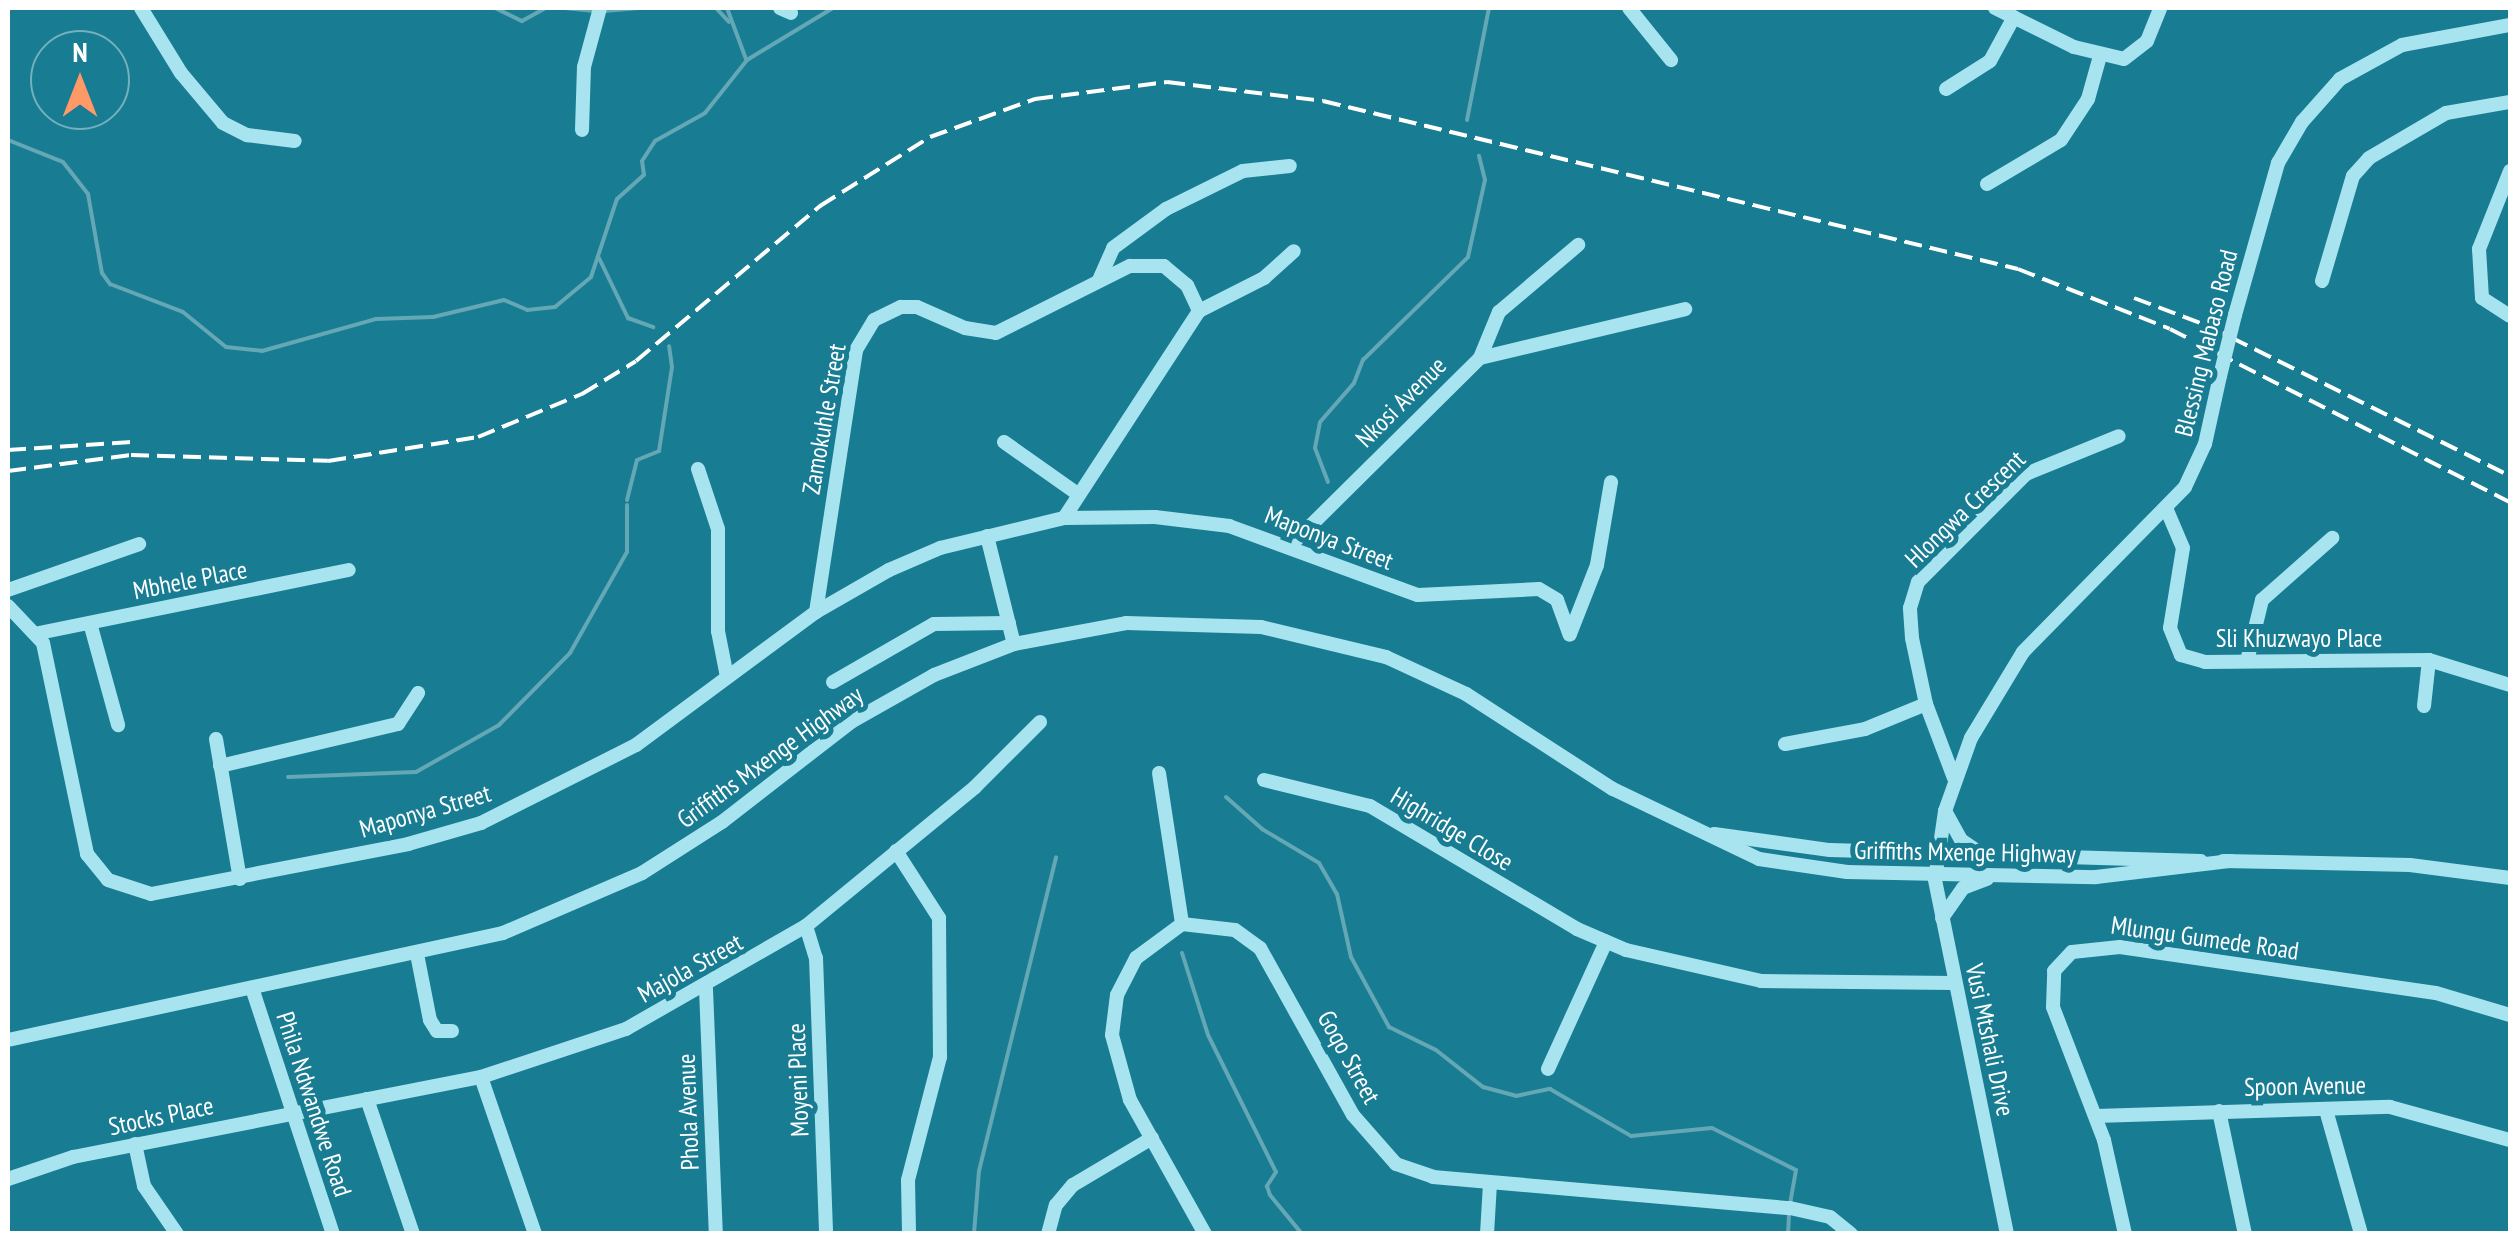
<!DOCTYPE html>
<html>
<head>
<meta charset="utf-8">
<style>
	body { margin:0 }
	#map { position:relative; width:2518px; height:1241px; overflow:hidden; background:#187c92; font-family:"PT Sans Narrow",sans-serif }
	div>[style] { position:absolute }
	[style*='--x'] { left:calc(var(--x)*1px); top:calc(var(--y)*1px); width:calc(var(--w)*1px); rotate:calc(var(--a)*1deg) }
	.stream>* { height:4px; margin:-2px; padding:0 2px; transform-origin:2px; border-radius:2px; background:#64a7b5 }
	.minor>* { height:14px; margin:-7px; padding:0 7px; transform-origin:7px; border-radius:7px; background:#a8e4f0 }
	.rail>* { height:4px; margin-top:-2px; transform-origin:0; background:repeating-linear-gradient(90deg,#fff 0 18px,transparent 0 26px) }
	.minor-bridge>* { height:14px; margin:-7px; padding:0 7px; transform-origin:7px; border-radius:7px; background:#a8e4f0 }
	span { translate:-50% -50%; white-space:nowrap; text-align:center; line-height:1.15; -webkit-text-stroke:10px #187c92; paint-order:stroke }
	.street-label { font-size:25px; color:#fff }
	.frame { position:absolute; inset:0; border:10px solid #fff; pointer-events:none }
	.north { position:absolute; left:30px; top:30px; width:100px; height:100px; box-sizing:border-box; background:#187c92; border:2px solid #74b0be; border-radius:50%; rotate:0deg; font-size:28px; font-weight:700; line-height:40px; text-align:center; color:#fff }
	.north::after { content:''; display:block; margin:auto; width:35px; height:45px; background:#ff9967; clip-path:polygon(50% 0,100% 100%,50% 72%,0 100%) }
</style>
</head>
<body>
<div id="map">
	<div class="stream">
		<div style="--x:495;--y:8;--w:30;--a:26"></div>
		<div style="--x:522;--y:21;--w:26;--a:-29"></div>
		<div style="--x:565;--y:8;--w:30;--a:6"></div>
		<div style="--x:716;--y:8;--w:19;--a:47"></div>
		<div style="--x:727;--y:8;--w:54;--a:69.6"></div>
		<div style="--x:604;--y:11;--w:35;--a:-5"></div>
		<div style="--x:1467;--y:120;--w:114;--a:-78.9"></div>
		<div style="--x:8;--y:140;--w:59;--a:21.8"></div>
		<div style="--x:63;--y:162;--w:41;--a:52"></div>
		<div style="--x:88;--y:194;--w:80;--a:80"></div>
		<div style="--x:102;--y:273;--w:14;--a:54"></div>
		<div style="--x:110;--y:284;--w:78;--a:21"></div>
		<div style="--x:183;--y:312;--w:55;--a:39.1"></div>
		<div style="--x:226;--y:347;--w:36;--a:6"></div>
		<div style="--x:262;--y:351;--w:118;--a:-15.7"></div>
		<div style="--x:376;--y:319;--w:57;--a:-2"></div>
		<div style="--x:433;--y:317;--w:73;--a:-13.5"></div>
		<div style="--x:504;--y:300;--w:25;--a:23"></div>
		<div style="--x:527;--y:310;--w:28;--a:-6"></div>
		<div style="--x:555;--y:307;--w:47;--a:-39.8"></div>
		<div style="--x:591;--y:277;--w:82;--a:-71.6"></div>
		<div style="--x:617;--y:199;--w:36;--a:-42"></div>
		<div style="--x:644;--y:175;--w:14;--a:-98"></div>
		<div style="--x:642;--y:161;--w:24;--a:-57"></div>
		<div style="--x:655;--y:141;--w:57;--a:-29.2"></div>
		<div style="--x:705;--y:113;--w:68;--a:-51.6"></div>
		<div style="--x:747;--y:60;--w:100;--a:-31.2"></div>
		<div style="--x:599;--y:258;--w:67;--a:64.2"></div>
		<div style="--x:628;--y:318;--w:27;--a:20"></div>
		<div style="--x:1328;--y:482;--w:36;--a:-111"></div>
		<div style="--x:1315;--y:448;--w:26;--a:-79"></div>
		<div style="--x:1320;--y:422;--w:52;--a:-48.9"></div>
		<div style="--x:1354;--y:383;--w:25;--a:-69"></div>
		<div style="--x:1363;--y:360;--w:147;--a:-44.4"></div>
		<div style="--x:1468;--y:257;--w:79;--a:-77.6"></div>
		<div style="--x:1485;--y:180;--w:25;--a:-104"></div>
		<div style="--x:627;--y:500;--w:41;--a:-76"></div>
		<div style="--x:637;--y:460;--w:24;--a:-22"></div>
		<div style="--x:659;--y:451;--w:85;--a:-81.2"></div>
		<div style="--x:672;--y:367;--w:21;--a:-98"></div>
		<div style="--x:288;--y:777;--w:128;--a:-2.2"></div>
		<div style="--x:416;--y:772;--w:95;--a:-29.5"></div>
		<div style="--x:499;--y:725;--w:101;--a:-45.4"></div>
		<div style="--x:570;--y:653;--w:116;--a:-60.6"></div>
		<div style="--x:627;--y:552;--w:47;--a:-90"></div>
		<div style="--x:1226;--y:797;--w:48;--a:41.6"></div>
		<div style="--x:1262;--y:829;--w:66;--a:30.8"></div>
		<div style="--x:1319;--y:863;--w:36;--a:60"></div>
		<div style="--x:1337;--y:894;--w:65;--a:77.5"></div>
		<div style="--x:1351;--y:957;--w:80;--a:61.5"></div>
		<div style="--x:1389;--y:1027;--w:52;--a:26.1"></div>
		<div style="--x:1436;--y:1050;--w:60;--a:38.2"></div>
		<div style="--x:1483;--y:1087;--w:34;--a:15"></div>
		<div style="--x:1516;--y:1096;--w:35;--a:-12"></div>
		<div style="--x:1550;--y:1089;--w:94;--a:30.1"></div>
		<div style="--x:1631;--y:1136;--w:81;--a:-5.6"></div>
		<div style="--x:1712;--y:1128;--w:94;--a:26.6"></div>
		<div style="--x:1796;--y:1170;--w:36;--a:100"></div>
		<div style="--x:1182;--y:953;--w:86;--a:72.4"></div>
		<div style="--x:1208;--y:1035;--w:153;--a:63.6"></div>
		<div style="--x:1276;--y:1172;--w:17;--a:123"></div>
		<div style="--x:1267;--y:1186;--w:9;--a:72"></div>
		<div style="--x:1270;--y:1195;--w:50;--a:50.6"></div>
		<div style="--x:974;--y:1234;--w:63;--a:-85.5"></div>
		<div style="--x:979;--y:1171;--w:323;--a:-76.2"></div>
		<div style="--x:1788;--y:1234;--w:20;--a:-87"></div>
	</div>
	<div class="minor">
		<div style="--x:141;--y:8;--w:76;--a:58.4"></div>
		<div style="--x:181;--y:73;--w:65;--a:50"></div>
		<div style="--x:223;--y:123;--w:27;--a:27"></div>
		<div style="--x:247;--y:135;--w:48;--a:7.1"></div>
		<div style="--x:780;--y:8;--w:12;--a:24"></div>
		<div style="--x:1629;--y:8;--w:67;--a:51.1"></div>
		<div style="--x:1995;--y:8;--w:88;--a:26.3"></div>
		<div style="--x:2074;--y:47;--w:51;--a:13.5"></div>
		<div style="--x:2124;--y:59;--w:29;--a:-38"></div>
		<div style="--x:2147;--y:41;--w:35;--a:-68"></div>
		<div style="--x:1946;--y:89;--w:52;--a:-32.5"></div>
		<div style="--x:1990;--y:61;--w:50;--a:-61.4"></div>
		<div style="--x:582;--y:130;--w:63;--a:-88.2"></div>
		<div style="--x:584;--y:67;--w:61;--a:-74.8"></div>
		<div style="--x:2510;--y:171;--w:84;--a:111.7"></div>
		<div style="--x:2479;--y:249;--w:49;--a:86.5"></div>
		<div style="--x:2482;--y:298;--w:33;--a:33"></div>
		<div style="--x:1987;--y:184;--w:86;--a:-30.7"></div>
		<div style="--x:2061;--y:140;--w:49;--a:-56.6"></div>
		<div style="--x:2088;--y:99;--w:45;--a:-74.4"></div>
		<div style="--x:1099;--y:280;--w:35;--a:-66"></div>
		<div style="--x:1113;--y:248;--w:66;--a:-36.3"></div>
		<div style="--x:1166;--y:209;--w:86;--a:-26.3"></div>
		<div style="--x:1243;--y:171;--w:47;--a:-6.1"></div>
		<div style="--x:2322;--y:281;--w:109;--a:-73.6"></div>
		<div style="--x:2353;--y:176;--w:24;--a:-48"></div>
		<div style="--x:2369;--y:158;--w:89;--a:-30.3"></div>
		<div style="--x:2446;--y:113;--w:65;--a:-9.8"></div>
		<div style="--x:1199;--y:311;--w:73;--a:-26.9"></div>
		<div style="--x:1264;--y:278;--w:40;--a:-42"></div>
		<div style="--x:2235;--y:315;--w:158;--a:-74.2"></div>
		<div style="--x:2278;--y:163;--w:48;--a:-59.7"></div>
		<div style="--x:2302;--y:122;--w:57;--a:-48.5"></div>
		<div style="--x:2340;--y:79;--w:71;--a:-28.7"></div>
		<div style="--x:2402;--y:45;--w:110;--a:-10.5"></div>
		<div style="--x:1480;--y:358;--w:50;--a:-67.6"></div>
		<div style="--x:1499;--y:312;--w:104;--a:-40.3"></div>
		<div style="--x:1004;--y:442;--w:87;--a:35.2"></div>
		<div style="--x:698;--y:469;--w:63;--a:71.6"></div>
		<div style="--x:718;--y:529;--w:102;--a:90"></div>
		<div style="--x:718;--y:631;--w:47;--a:78.9"></div>
		<div style="--x:2166;--y:508;--w:43;--a:67"></div>
		<div style="--x:2183;--y:548;--w:81;--a:99.2"></div>
		<div style="--x:2170;--y:628;--w:29;--a:68"></div>
		<div style="--x:2181;--y:655;--w:25;--a:16"></div>
		<div style="--x:2205;--y:662;--w:224;--a:-0.5"></div>
		<div style="--x:2429;--y:660;--w:85;--a:17.2"></div>
		<div style="--x:987;--y:536;--w:111;--a:76"></div>
		<div style="--x:1291;--y:545;--w:266;--a:-44.7"></div>
		<div style="--x:1480;--y:358;--w:211;--a:-13.4"></div>
		<div style="--x:8;--y:590;--w:139;--a:-19.3"></div>
		<div style="--x:8;--y:606;--w:51;--a:46.6"></div>
		<div style="--x:43;--y:643;--w:216;--a:78.2"></div>
		<div style="--x:87;--y:854;--w:33;--a:51"></div>
		<div style="--x:108;--y:880;--w:45;--a:18"></div>
		<div style="--x:151;--y:894;--w:262;--a:-11"></div>
		<div style="--x:408;--y:844;--w:76;--a:-16"></div>
		<div style="--x:481;--y:823;--w:174;--a:-26.7"></div>
		<div style="--x:636;--y:745;--w:224;--a:-36.5"></div>
		<div style="--x:816;--y:612;--w:84;--a:-29.9"></div>
		<div style="--x:889;--y:570;--w:56;--a:-23.3"></div>
		<div style="--x:940;--y:548;--w:128;--a:-13.6"></div>
		<div style="--x:1064;--y:518;--w:91;--a:-0.6"></div>
		<div style="--x:1155;--y:517;--w:75;--a:6.9"></div>
		<div style="--x:1229;--y:526;--w:201;--a:20.1"></div>
		<div style="--x:1418;--y:595;--w:121;--a:-2.8"></div>
		<div style="--x:1539;--y:589;--w:21;--a:31"></div>
		<div style="--x:1557;--y:600;--w:37;--a:70"></div>
		<div style="--x:816;--y:612;--w:265;--a:-81.3"></div>
		<div style="--x:856;--y:350;--w:35;--a:-59"></div>
		<div style="--x:874;--y:320;--w:30;--a:-26"></div>
		<div style="--x:901;--y:307;--w:16;--a:0"></div>
		<div style="--x:917;--y:307;--w:52;--a:23.6"></div>
		<div style="--x:965;--y:328;--w:31;--a:9"></div>
		<div style="--x:996;--y:333;--w:150;--a:-26.6"></div>
		<div style="--x:1130;--y:266;--w:34;--a:0"></div>
		<div style="--x:1164;--y:266;--w:30;--a:40"></div>
		<div style="--x:1187;--y:285;--w:29;--a:65"></div>
		<div style="--x:1199;--y:311;--w:247;--a:123.1"></div>
		<div style="--x:90;--y:623;--w:106;--a:74.6"></div>
		<div style="--x:39;--y:633;--w:316;--a:-11.5"></div>
		<div style="--x:1570;--y:634;--w:74;--a:-68.6"></div>
		<div style="--x:1597;--y:565;--w:84;--a:-80.4"></div>
		<div style="--x:2247;--y:661;--w:63;--a:-76.2"></div>
		<div style="--x:2262;--y:600;--w:94;--a:-41.5"></div>
		<div style="--x:833;--y:682;--w:116;--a:-29.9"></div>
		<div style="--x:934;--y:624;--w:75;--a:-0.8"></div>
		<div style="--x:2424;--y:706;--w:46;--a:-83.8"></div>
		<div style="--x:216;--y:739;--w:142;--a:80.3"></div>
		<div style="--x:1785;--y:744;--w:81;--a:-10.6"></div>
		<div style="--x:1865;--y:729;--w:66;--a:-22.3"></div>
		<div style="--x:220;--y:766;--w:183;--a:-13.3"></div>
		<div style="--x:398;--y:724;--w:37;--a:-57"></div>
		<div style="--x:1159;--y:773;--w:153;--a:81.3"></div>
		<div style="--x:1954;--y:778;--w:79;--a:-110.7"></div>
		<div style="--x:1926;--y:704;--w:67;--a:-102"></div>
		<div style="--x:1912;--y:638;--w:30;--a:-94"></div>
		<div style="--x:1910;--y:608;--w:27;--a:-73"></div>
		<div style="--x:1918;--y:582;--w:153;--a:-45"></div>
		<div style="--x:2026;--y:474;--w:100;--a:-22.2"></div>
		<div style="--x:1264;--y:780;--w:109;--a:13.8"></div>
		<div style="--x:1370;--y:806;--w:241;--a:30.7"></div>
		<div style="--x:1577;--y:929;--w:53;--a:23.2"></div>
		<div style="--x:1626;--y:950;--w:139;--a:12.9"></div>
		<div style="--x:1761;--y:981;--w:194;--a:0.6"></div>
		<div style="--x:1945;--y:811;--w:33;--a:61"></div>
		<div style="--x:1961;--y:840;--w:25;--a:34"></div>
		<div style="--x:1714;--y:834;--w:117;--a:7.9"></div>
		<div style="--x:1830;--y:850;--w:371;--a:1.7"></div>
		<div style="--x:896;--y:851;--w:80;--a:57.3"></div>
		<div style="--x:939;--y:918;--w:139;--a:89.6"></div>
		<div style="--x:940;--y:1057;--w:127;--a:104.6"></div>
		<div style="--x:908;--y:1180;--w:54;--a:88.9"></div>
		<div style="--x:2223;--y:861;--w:187;--a:1.2"></div>
		<div style="--x:2410;--y:865;--w:101;--a:7.4"></div>
		<div style="--x:1942;--y:918;--w:37;--a:-55"></div>
		<div style="--x:1963;--y:888;--w:26;--a:-21"></div>
		<div style="--x:806;--y:926;--w:34;--a:73"></div>
		<div style="--x:816;--y:958;--w:276;--a:87.9"></div>
		<div style="--x:417;--y:954;--w:67;--a:78.9"></div>
		<div style="--x:430;--y:1020;--w:13;--a:58"></div>
		<div style="--x:437;--y:1031;--w:15;--a:0"></div>
		<div style="--x:252;--y:988;--w:259;--a:71.8"></div>
		<div style="--x:706;--y:989;--w:245;--a:87.7"></div>
		<div style="--x:8;--y:1040;--w:506;--a:-12.2"></div>
		<div style="--x:503;--y:933;--w:151;--a:-23.3"></div>
		<div style="--x:642;--y:873;--w:95;--a:-32.5"></div>
		<div style="--x:722;--y:822;--w:163;--a:-37.8"></div>
		<div style="--x:851;--y:722;--w:95;--a:-29.5"></div>
		<div style="--x:934;--y:675;--w:86;--a:-21.2"></div>
		<div style="--x:1014;--y:644;--w:114;--a:-10.6"></div>
		<div style="--x:1126;--y:623;--w:135;--a:1.7"></div>
		<div style="--x:1261;--y:627;--w:129;--a:13.5"></div>
		<div style="--x:1386;--y:657;--w:88;--a:24.8"></div>
		<div style="--x:1466;--y:694;--w:175;--a:32.9"></div>
		<div style="--x:1613;--y:789;--w:162;--a:25.6"></div>
		<div style="--x:1759;--y:859;--w:89;--a:8.4"></div>
		<div style="--x:1847;--y:872;--w:249;--a:1.2"></div>
		<div style="--x:2096;--y:877;--w:136;--a:-6.8"></div>
		<div style="--x:1548;--y:1069;--w:140;--a:-65.5"></div>
		<div style="--x:481;--y:1077;--w:166;--a:71"></div>
		<div style="--x:367;--y:1099;--w:143;--a:71.2"></div>
		<div style="--x:2326;--y:1110;--w:129;--a:74.2"></div>
		<div style="--x:2219;--y:1111;--w:126;--a:78.1"></div>
		<div style="--x:2096;--y:1116;--w:294;--a:-1.8"></div>
		<div style="--x:2390;--y:1107;--w:124;--a:15.4"></div>
		<div style="--x:135;--y:1144;--w:43;--a:77.9"></div>
		<div style="--x:144;--y:1186;--w:58;--a:55.5"></div>
		<div style="--x:8;--y:1179;--w:69;--a:-18.7"></div>
		<div style="--x:73;--y:1157;--w:416;--a:-11.1"></div>
		<div style="--x:481;--y:1077;--w:153;--a:-18.3"></div>
		<div style="--x:626;--y:1029;--w:207;--a:-29.8"></div>
		<div style="--x:806;--y:926;--w:219;--a:-39.4"></div>
		<div style="--x:975;--y:787;--w:92;--a:-45"></div>
		<div style="--x:1048;--y:1234;--w:30;--a:-75"></div>
		<div style="--x:1056;--y:1205;--w:26;--a:-50"></div>
		<div style="--x:1073;--y:1185;--w:92;--a:-30.7"></div>
		<div style="--x:1205;--y:1234;--w:154;--a:-119.2"></div>
		<div style="--x:1130;--y:1100;--w:67;--a:-105.5"></div>
		<div style="--x:1112;--y:1035;--w:40;--a:-82.9"></div>
		<div style="--x:1117;--y:995;--w:42;--a:-62.8"></div>
		<div style="--x:1136;--y:958;--w:57;--a:-36.5"></div>
		<div style="--x:1182;--y:924;--w:53;--a:6.5"></div>
		<div style="--x:1235;--y:930;--w:31;--a:36"></div>
		<div style="--x:1260;--y:948;--w:191;--a:60.9"></div>
		<div style="--x:1353;--y:1115;--w:65;--a:48.7"></div>
		<div style="--x:1396;--y:1164;--w:39;--a:19"></div>
		<div style="--x:1433;--y:1177;--w:358;--a:5"></div>
		<div style="--x:1790;--y:1208;--w:41;--a:12.7"></div>
		<div style="--x:1830;--y:1217;--w:27;--a:39"></div>
		<div style="--x:1487;--y:1234;--w:51;--a:-86.6"></div>
		<div style="--x:2007;--y:1234;--w:362;--a:-101.5"></div>
		<div style="--x:1935;--y:879;--w:69;--a:-81.6"></div>
		<div style="--x:1945;--y:811;--w:77;--a:-70.4"></div>
		<div style="--x:1971;--y:738;--w:100;--a:-58.8"></div>
		<div style="--x:2023;--y:652;--w:231;--a:-45.5"></div>
		<div style="--x:2185;--y:487;--w:47;--a:-65.1"></div>
		<div style="--x:2205;--y:444;--w:70;--a:-77.6"></div>
		<div style="--x:2125;--y:1234;--w:96;--a:-102.6"></div>
		<div style="--x:2104;--y:1140;--w:142;--a:-111"></div>
		<div style="--x:2053;--y:1007;--w:36;--a:-88"></div>
		<div style="--x:2054;--y:971;--w:26;--a:-47"></div>
		<div style="--x:2072;--y:952;--w:48;--a:-5.9"></div>
		<div style="--x:2120;--y:947;--w:319;--a:8.3"></div>
		<div style="--x:2436;--y:993;--w:77;--a:16.6"></div>
	</div>
	<div class="rail">
		<div style="--x:2134;--y:298;--w:79;--a:20.7"></div>
		<div style="--x:2208;--y:326;--w:337;--a:26.4"></div>
		<div style="--x:8;--y:450;--w:124;--a:-3.7"></div>
		<div style="--x:8;--y:471;--w:124;--a:-7.4"></div>
		<div style="--x:131;--y:455;--w:197;--a:1.7"></div>
		<div style="--x:328;--y:461;--w:152;--a:-9.1"></div>
		<div style="--x:478;--y:437;--w:113;--a:-22.5"></div>
		<div style="--x:582;--y:394;--w:63;--a:-31.4"></div>
		<div style="--x:636;--y:361;--w:241;--a:-40.1"></div>
		<div style="--x:820;--y:206;--w:130;--a:-32.1"></div>
		<div style="--x:930;--y:137;--w:112;--a:-19.9"></div>
		<div style="--x:1035;--y:99;--w:133;--a:-7.3"></div>
		<div style="--x:1167;--y:82;--w:157;--a:6.9"></div>
		<div style="--x:1323;--y:101;--w:715;--a:13.59"></div>
		<div style="--x:2018;--y:269;--w:163;--a:21.5"></div>
		<div style="--x:2170;--y:329;--w:381;--a:27"></div>
	</div>
	<div class="minor-bridge">
		<div style="--x:2220;--y:376;--w:63;--a:-76.2"></div>
	</div>
	<div class="street-label">
		<span style="left:2206px;top:343px;rotate:-76deg">Blessing Mabaso Road</span>
		<span style="left:1401px;top:402px;rotate:-45deg">Nkosi Avenue</span>
		<span style="left:824px;top:419px;rotate:-80deg">Zamokuhle Street</span>
		<span style="left:1965px;top:509px;rotate:-44deg">Hlongwa Crescent</span>
		<span style="left:1329px;top:538px;rotate:21deg">Maponya Street</span>
		<span style="left:190px;top:580px;rotate:-11deg">Mbhele Place</span>
		<span style="left:2299px;top:638px">Sli Khuzwayo Place</span>
		<span style="left:770px;top:757px;rotate:-36deg">Griffiths Mxenge Highway</span>
		<span style="left:425px;top:811px;rotate:-16deg">Maponya Street</span>
		<span style="left:1452px;top:829px;rotate:31deg">Highridge Close</span>
		<span style="left:1965px;top:852px;rotate:1deg">Griffiths Mxenge Highway</span>
		<span style="left:2205px;top:938px;rotate:8deg">Mlungu Gumede Road</span>
		<span style="left:690px;top:968px;rotate:-29deg">Majola Street</span>
		<span style="left:1990px;top:1040px;rotate:78deg">Vusi Mtshali Drive</span>
		<span style="left:1349px;top:1057px;rotate:61deg">Goqo Street</span>
		<span style="left:798px;top:1080px;rotate:-92deg">Moyeni Place</span>
		<span style="left:2305px;top:1086px;rotate:-1deg">Spoon Avenue</span>
		<span style="left:314px;top:1104px;rotate:72deg">Phila Ndwandwe Road</span>
		<span style="left:688px;top:1112px;rotate:-92deg">Phola Avenue</span>
		<span style="left:161px;top:1116px;rotate:-12deg">Stocks Place</span>
	</div>
	<div class="frame"></div>
	<div class="north">N</div>
</div>
</body>
</html>
